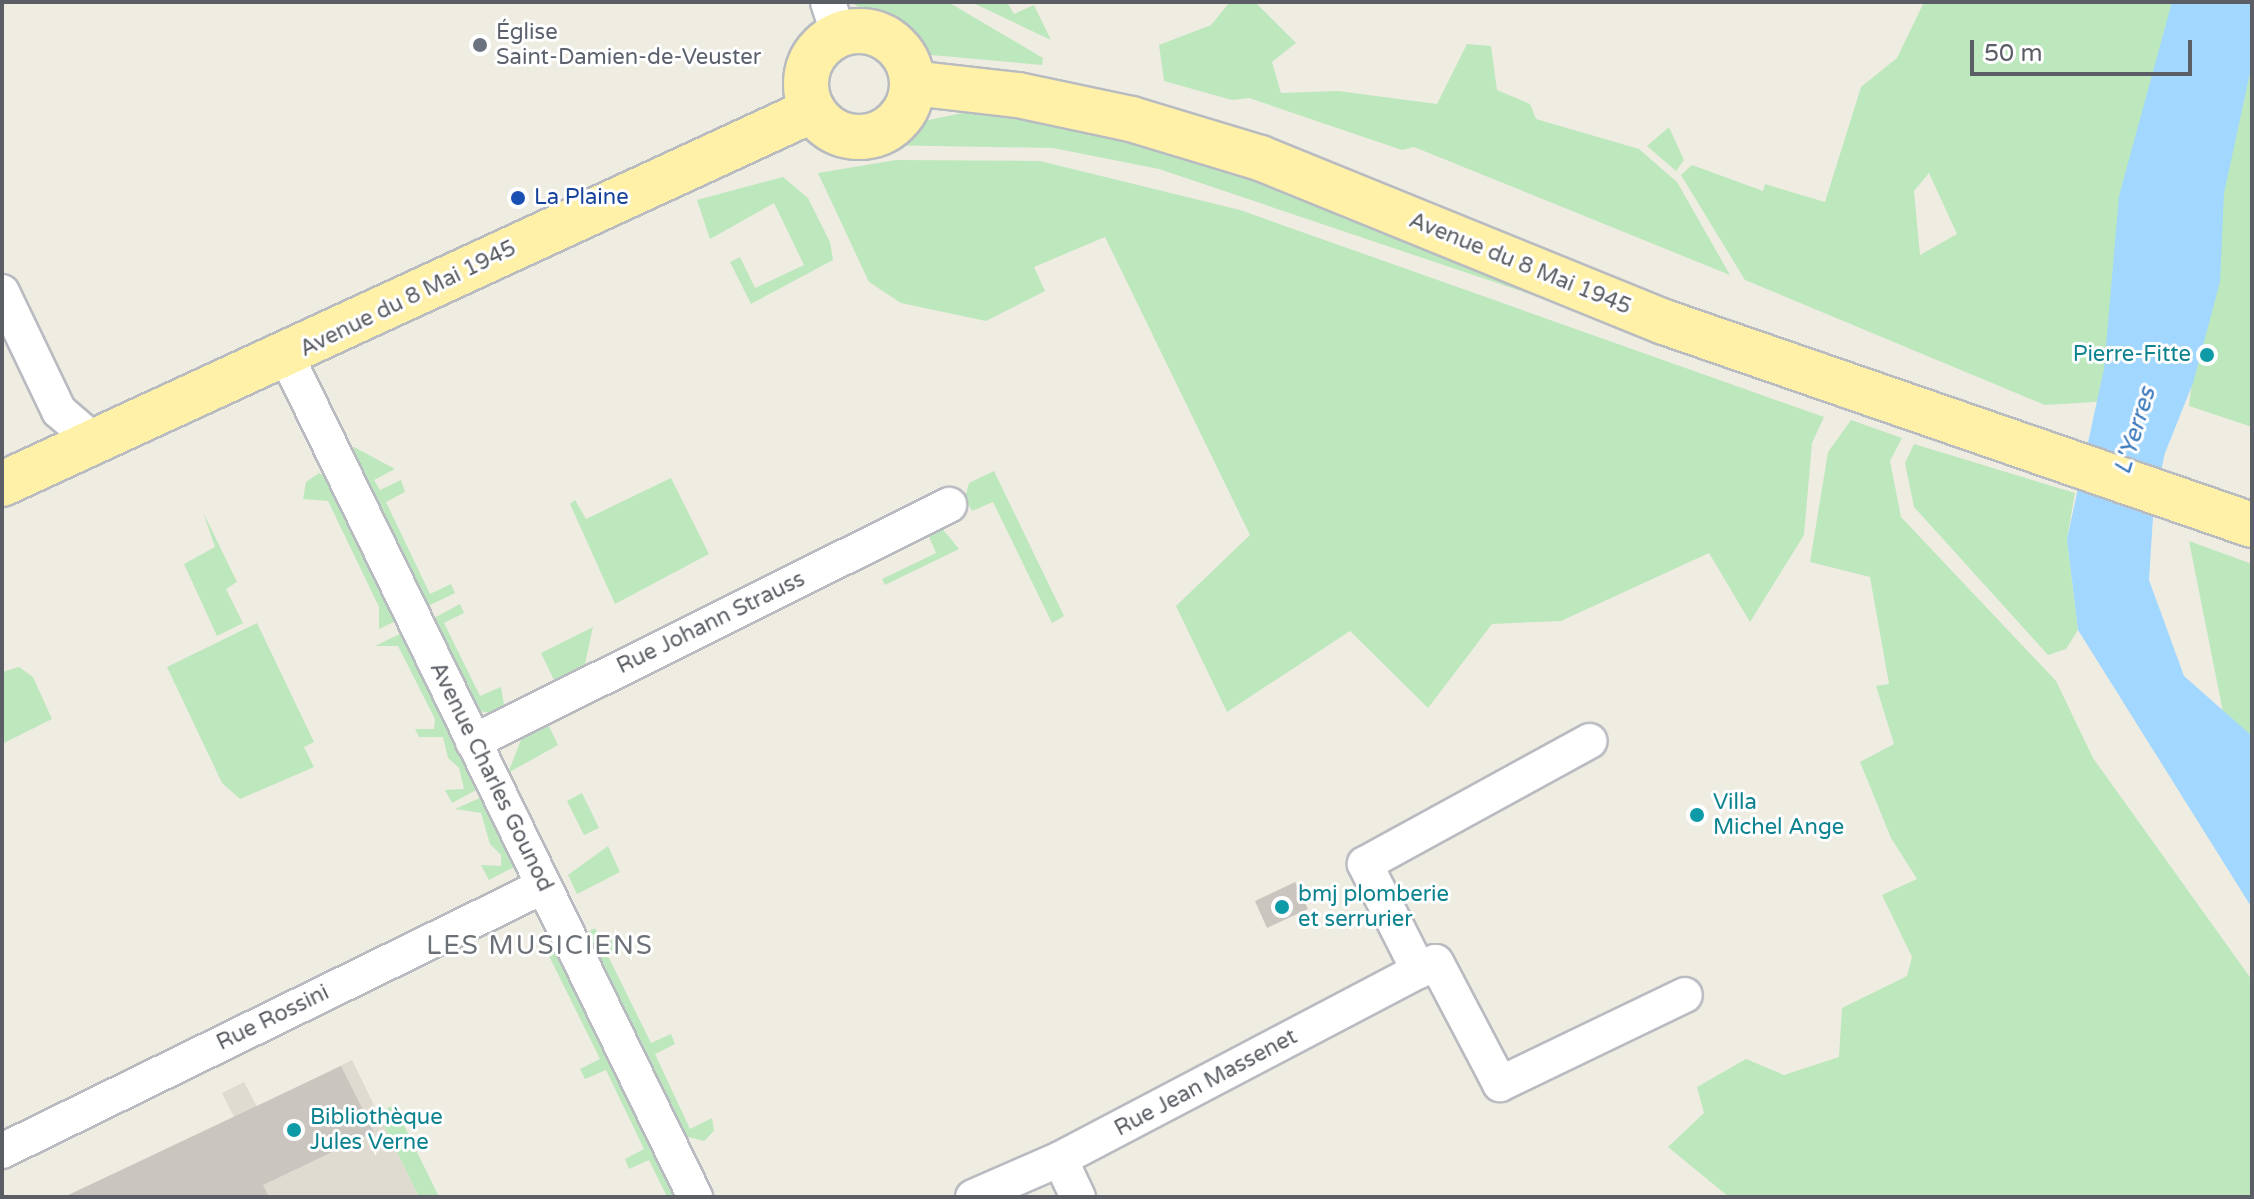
<!DOCTYPE html>
<html>
<head>
<meta charset="utf-8">
<style>
	body { margin:0 }
	#map { position:relative; width:2254px; height:1199px; overflow:hidden; background:#efece2; font-family:"Varela Round",sans-serif }
	div>[style] { position:absolute }
	[style*='--x'] { left:calc(var(--x)*1px); top:calc(var(--y)*1px); width:calc(var(--w)*1px); rotate:calc(var(--a)*1deg) }
	.education>* { inset:0; background:#dfdbd1 }
	.green>* { inset:0; background:#bde8bd }
	.water>* { inset:0; background:#a2d7ff }
	.building>* { inset:0; background:#cac6bf }
	.roads { filter:drop-shadow(2px 0 #b8bbc0) drop-shadow(-2px 0 #b8bbc0) drop-shadow(0 2px #b8bbc0) drop-shadow(0 -2px #b8bbc0) }
	.minor>* { height:34px; margin:-17px; padding:0 17px; transform-origin:17px; border-radius:17px; background:#fff }
	.major>* { height:44px; margin:-22px; padding:0 22px; transform-origin:22px; border-radius:22px; background:#fff1a7 }
	.major>.ring { margin:-22px; padding:0; box-sizing:content-box; background:none; border:44px solid #fff1a7; border-radius:50% }
	.dots>* { width:22px; height:22px; translate:-50% -50%; box-sizing:border-box; border:4px solid #fff; border-radius:50% }
	span { translate:-50% -50%; white-space:nowrap; text-align:center; line-height:1.15; -webkit-text-stroke:6px #fff; paint-order:stroke }
	.worship-label { font-size:22px; color:#5b616d }
	.left { translate:0 -50%; text-align:left }
	.transit-label { font-size:22px; color:#164399 }
	.street-label { font-size:22px; color:#5b5f65 }
	.culture-label { font-size:22px; color:#0d838f }
	.right { translate:-100% -50%; text-align:right }
	.water-label { font-size:24px; color:#3877b9; font-style:italic }
	.quarter-label { font-size:26px; color:#6c7177; letter-spacing:2px }
	.frame { position:absolute; inset:0; border:4px solid #5b5f65; pointer-events:none }
	.scale { position:absolute; left:1970px; top:40px; width:222px; height:36px; box-sizing:border-box; border:4px solid #5b5f65; border-top:0; padding-left:10px; font-size:24px; line-height:28px; white-space:nowrap; color:#5b5f65; -webkit-text-stroke:6px #fff; paint-order:stroke }
</style>
</head>
<body>
<div id="map">
	<div class="education">
		<div style="clip-path:polygon(352px 1060px,419px 1197px,74px 1197px,234px 1117px,222px 1093px,244px 1082px,257px 1107px)"></div>
	</div>
	<div class="green">
		<div style="clip-path:polygon(851px 2px,948px 2px,1043px 58px,1042px 65px,931px 55px)"></div>
		<div style="clip-path:polygon(971px 2px,1007px 2px,1014px 14px,1034px 5px,1051px 40px)"></div>
		<div style="clip-path:polygon(1230px 2px,1255px 2px,1296px 43px,1272px 62px,1281px 93px,1338px 91px,1437px 104px,1467px 44px,1491px 46px,1497px 90px,1530px 104px,1536px 119px,1639px 149px,1677px 182px,1730px 275px,1414px 147px,1402px 150px,1249px 98px,1232px 100px,1164px 81px,1159px 45px,1211px 25px)"></div>
		<div style="clip-path:polygon(evenodd,1924px 2px,2197px 2px,2110px 401px,2045px 405px,1745px 280px,1681px 175px,1692px 165px,1763px 191px,1765px 184px,1825px 202px,1861px 87px,1897px 58px,1924px 2px,1929px 173px,1957px 234px,1920px 255px,1914px 191px,1929px 173px)"></div>
		<div style="clip-path:polygon(2252px 21px,2252px 427px,2189px 406px,2205px 271px)"></div>
		<div style="clip-path:polygon(967px 112px,1033px 114px,1185px 150px,1574px 309px,1159px 169px,1053px 148px,878px 145px,919px 122px)"></div>
		<div style="clip-path:polygon(1669px 127px,1684px 160px,1676px 171px,1647px 146px)"></div>
		<div style="clip-path:polygon(896px 160px,1040px 161px,1240px 210px,1824px 417px,1812px 443px,1804px 535px,1750px 622px,1709px 553px,1561px 621px,1492px 624px,1428px 708px,1350px 631px,1227px 712px,1176px 606px,1250px 535px,1105px 237px,1034px 267px,1045px 291px,986px 321px,901px 303px,869px 282px,818px 173px)"></div>
		<div style="clip-path:polygon(783px 177px,808px 198px,830px 242px,833px 260px,751px 304px,730px 262px,740px 257px,755px 288px,804px 265px,774px 203px,710px 239px,697px 200px)"></div>
		<div style="clip-path:polygon(1851px 420px,1902px 438px,1890px 461px,1901px 517px,2056px 681px,2093px 758px,2252px 980px,2252px 1197px,1729px 1197px,1668px 1147px,1704px 1113px,1697px 1087px,1746px 1059px,1784px 1075px,1839px 1057px,1842px 1008px,1907px 976px,1912px 957px,1882px 895px,1917px 879px,1891px 838px,1860px 762px,1894px 744px,1876px 686px,1889px 684px,1870px 577px,1810px 562px,1828px 452px)"></div>
		<div style="clip-path:polygon(1914px 444px,2075px 493px,2067px 539px,2078px 630px,2066px 649px,2048px 655px,1914px 507px,1905px 463px)"></div>
		<div style="clip-path:polygon(354px 447px,395px 469px,374px 480px,380px 490px,401px 480px,405px 492px,386px 502px,430px 594px,451px 584px,455px 593px,426px 607px,350px 452px)"></div>
		<div style="clip-path:polygon(994px 471px,1064px 616px,1052px 623px,993px 502px,972px 511px,965px 498px,969px 483px)"></div>
		<div style="clip-path:polygon(319px 473px,326px 477px,396px 621px,379px 629px,379px 607px,328px 501px,303px 499px,306px 482px)"></div>
		<div style="clip-path:polygon(671px 478px,709px 554px,615px 604px,570px 504px,575px 500px,586px 519px)"></div>
		<div style="clip-path:polygon(203px 512px,237px 582px,226px 589px,243px 623px,217px 636px,184px 564px,215px 547px)"></div>
		<div style="clip-path:polygon(941px 527px,959px 549px,885px 585px,882px 579px,936px 553px,927px 532px)"></div>
		<div style="clip-path:polygon(2189px 541px,2252px 564px,2252px 745px,2224px 717px)"></div>
		<div style="clip-path:polygon(460px 604px,464px 613px,444px 623px,480px 696px,501px 687px,504px 705px,497px 714px,479px 711px,432px 619px)"></div>
		<div style="clip-path:polygon(257px 623px,314px 742px,304px 747px,314px 767px,240px 799px,222px 783px,167px 667px)"></div>
		<div style="clip-path:polygon(593px 627px,585px 664px,554px 680px,541px 653px)"></div>
		<div style="clip-path:polygon(402px 633px,478px 789px,452px 803px,445px 790px,464px 789px,459px 768px,448px 758px,443px 737px,419px 737px,415px 729px,434px 729px,435px 719px,398px 646px,375px 646px)"></div>
		<div style="clip-path:polygon(19px 667px,33px 677px,52px 719px,2px 744px,2px 672px)"></div>
		<div style="clip-path:polygon(546px 720px,558px 745px,508px 773px,524px 732px)"></div>
		<div style="clip-path:polygon(582px 793px,599px 828px,584px 835px,567px 801px)"></div>
		<div style="clip-path:polygon(482px 797px,516px 866px,489px 880px,481px 865px,501px 866px,501px 855px,490px 844px,481px 813px,455px 809px)"></div>
		<div style="clip-path:polygon(608px 846px,620px 872px,577px 894px,568px 875px)"></div>
		<div style="clip-path:polygon(595px 928px,603px 944px,622px 935px,626px 944px,607px 954px,651px 1043px,671px 1034px,675px 1044px,655px 1054px,690px 1129px,712px 1118px,714px 1131px,704px 1141px,685px 1136px,586px 933px)"></div>
		<div style="clip-path:polygon(557px 949px,677px 1197px,667px 1197px,649px 1160px,629px 1169px,625px 1159px,644px 1149px,606px 1070px,585px 1079px,580px 1069px,600px 1059px,548px 954px)"></div>
		<div style="clip-path:polygon(394px 1105px,439px 1197px,419px 1197px,378px 1113px)"></div>
	</div>
	<div class="water">
		<div style="clip-path:polygon(2172px 2px,2252px 2px,2252px 64px,2224px 193px,2220px 282px,2193px 383px,2165px 453px,2154px 501px,2149px 580px,2184px 676px,2252px 736px,2252px 908px,2078px 630px,2067px 539px,2104px 369px,2119px 196px)"></div>
	</div>
	<div class="building">
		<div style="clip-path:polygon(1295px 882px,1308px 909px,1267px 928px,1255px 901px)"></div>
		<div style="clip-path:polygon(341px 1066px,374px 1132px,263px 1185px,269px 1197px,64px 1197px)"></div>
	</div>
	<div class="roads">
		<div class="minor">
			<div style="--x:828;--y:2;--w:36;--a:72"></div>
			<div style="--x:2;--y:292;--w:132;--a:64.4"></div>
			<div style="--x:59;--y:411;--w:46;--a:40.6"></div>
			<div style="--x:287;--y:357;--w:934;--a:64.09"></div>
			<div style="--x:473;--y:742;--w:532;--a:-26.47"></div>
			<div style="--x:1419;--y:971;--w:120;--a:-116.8"></div>
			<div style="--x:1365;--y:864;--w:256;--a:-28.7"></div>
			<div style="--x:2;--y:1151;--w:603;--a:-26.06"></div>
			<div style="--x:1060;--y:1159;--w:42;--a:64.7"></div>
			<div style="--x:973;--y:1197;--w:95;--a:-23.6"></div>
			<div style="--x:1060;--y:1159;--w:424;--a:-27.7"></div>
			<div style="--x:1436;--y:962;--w:138;--a:62.3"></div>
			<div style="--x:1500;--y:1084;--w:205;--a:-25.7"></div>
		</div>
		<div class="major">
			<div class="ring" style="left:806px;top:31px;width:62px;height:62px"></div>
			<div style="--x:912;--y:83;--w:107;--a:6.5"></div>
			<div style="--x:1018;--y:95;--w:116;--a:12"></div>
			<div style="--x:1131;--y:119;--w:135;--a:16.8"></div>
			<div style="--x:1260;--y:158;--w:436;--a:22.1"></div>
			<div style="--x:1664;--y:322;--w:622;--a:19.05"></div>
			<div style="--x:2;--y:484;--w:893;--a:-24.76"></div>
		</div>
	</div>
	<div class="dots">
		<div style="left:480px;top:45px;background:#6b7280"></div>
		<div style="left:518px;top:198px;background:#1a4fb4"></div>
		<div style="left:2207px;top:355px;background:#0f9aa8"></div>
		<div style="left:1697px;top:815px;background:#0f9aa8"></div>
		<div style="left:1282px;top:907px;background:#0f9aa8"></div>
		<div style="left:294px;top:1130px;background:#0f9aa8"></div>
	</div>
	<div class="worship-label">
		<span class="left" style="left:496px;top:45px">Église<br>Saint-Damien-de-Veuster</span>
	</div>
	<div class="transit-label">
		<span class="left" style="left:534px;top:198px">La Plaine</span>
	</div>
	<div class="street-label">
		<span style="left:1520px;top:264px;rotate:22deg">Avenue du 8 Mai 1945</span>
		<span style="left:408px;top:299px;rotate:-26deg">Avenue du 8 Mai 1945</span>
		<span style="left:711px;top:623px;rotate:-26deg">Rue Johann Strauss</span>
		<span style="left:491px;top:777px;rotate:64deg">Avenue Charles Gounod</span>
		<span style="left:273px;top:1018px;rotate:-26deg">Rue Rossini</span>
		<span style="left:1206px;top:1083px;rotate:-28deg">Rue Jean Massenet</span>
	</div>
	<div class="culture-label">
		<span class="right" style="left:2191px;top:355px">Pierre-Fitte</span>
		<span class="left" style="left:1713px;top:815px">Villa<br>Michel Ange</span>
		<span class="left" style="left:1298px;top:907px">bmj plomberie<br>et serrurier</span>
		<span class="left" style="left:310px;top:1130px">Bibliothèque<br>Jules Verne</span>
	</div>
	<div class="water-label">
		<span style="left:2135px;top:431px;rotate:-73deg">L'Yerres</span>
	</div>
	<div class="quarter-label">
		<span style="left:540px;top:946px">LES MUSICIENS</span>
	</div>
	<div class="frame"></div>
	<div class="scale">50 m</div>
</div>
</body>
</html>
